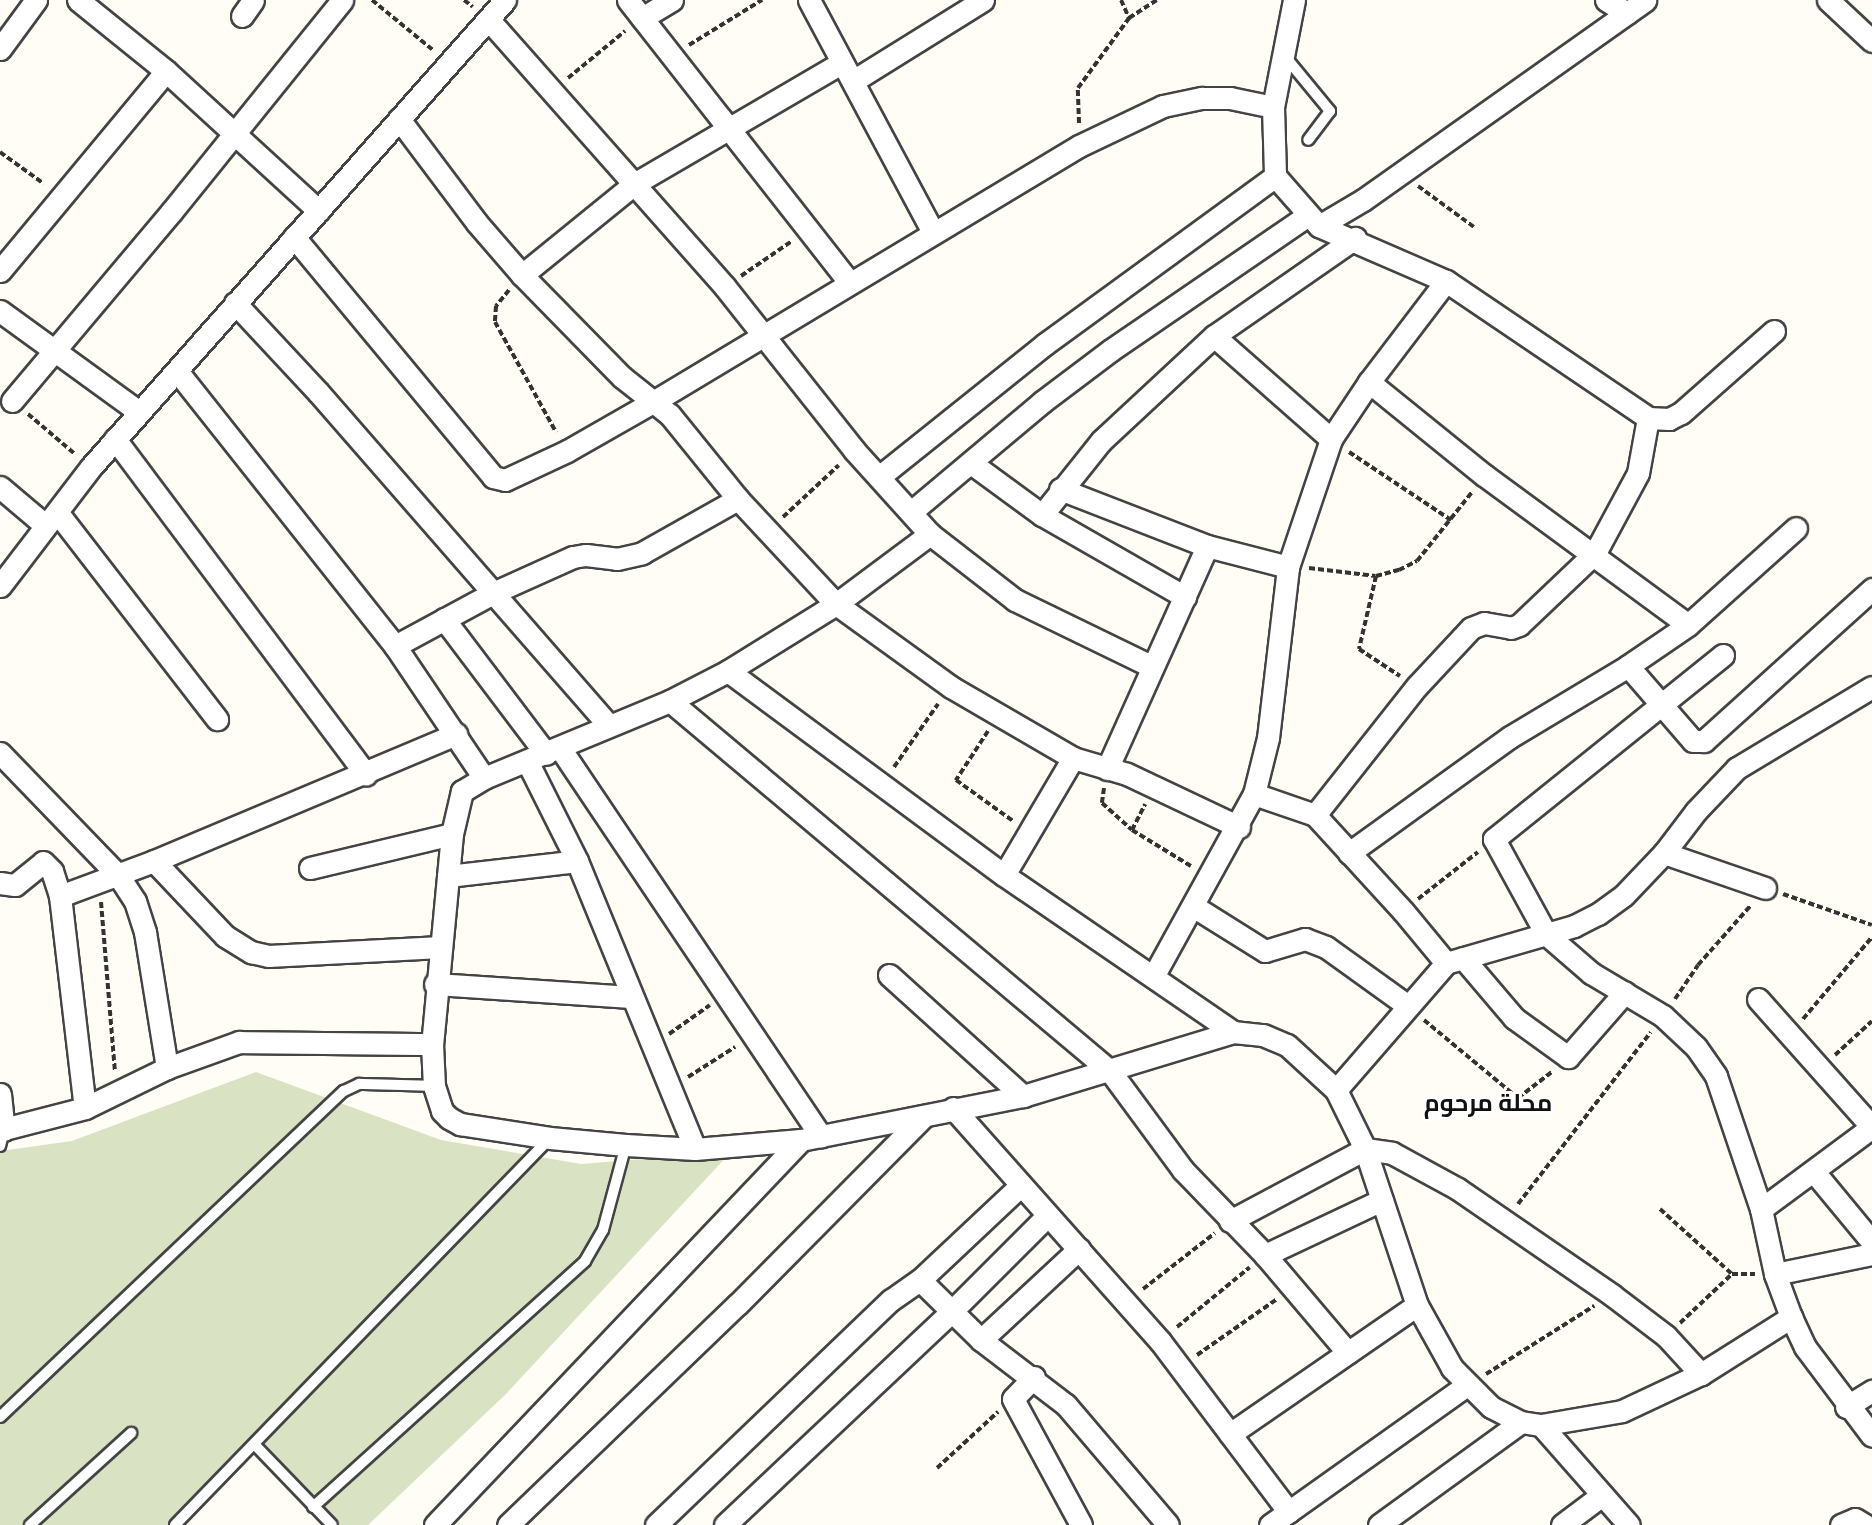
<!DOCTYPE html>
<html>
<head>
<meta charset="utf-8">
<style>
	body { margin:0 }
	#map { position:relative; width:1872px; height:1525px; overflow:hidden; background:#fffdf5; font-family:Georgia,Cairo,serif }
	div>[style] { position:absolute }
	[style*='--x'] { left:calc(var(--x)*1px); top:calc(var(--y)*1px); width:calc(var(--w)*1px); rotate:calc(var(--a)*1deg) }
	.cemetery>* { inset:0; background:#d9e3c4 }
	.path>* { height:4px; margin-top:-2px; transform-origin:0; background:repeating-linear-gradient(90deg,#333 0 6px,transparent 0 9px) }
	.roads { filter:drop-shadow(2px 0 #444) drop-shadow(-2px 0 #444) drop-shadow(0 2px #444) drop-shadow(0 -2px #444) }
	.service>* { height:10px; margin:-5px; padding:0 5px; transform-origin:5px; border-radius:5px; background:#fff }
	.minor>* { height:21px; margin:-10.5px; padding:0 10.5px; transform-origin:10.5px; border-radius:10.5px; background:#fff }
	span { translate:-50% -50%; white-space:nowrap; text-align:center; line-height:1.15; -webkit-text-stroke:6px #fff; paint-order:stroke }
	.district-label { font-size:24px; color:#111; font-weight:700 }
</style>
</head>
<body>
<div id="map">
	<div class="cemetery">
		<div style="clip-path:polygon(256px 1072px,441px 1140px,581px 1164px,731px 1152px,505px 1395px,368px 1525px,324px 1525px,251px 1448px,171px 1525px,0 1525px,0 1151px,72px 1141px)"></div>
	</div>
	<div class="path">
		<div style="--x:372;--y:0;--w:80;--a:39.4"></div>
		<div style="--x:464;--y:0;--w:11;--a:38"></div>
		<div style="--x:1121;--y:0;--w:20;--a:66"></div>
		<div style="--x:689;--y:45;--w:86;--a:-31.7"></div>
		<div style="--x:568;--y:78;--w:74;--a:-39.5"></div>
		<div style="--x:1079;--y:123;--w:35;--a:-92"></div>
		<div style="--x:1078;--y:88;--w:87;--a:-53.9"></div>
		<div style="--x:1129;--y:18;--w:33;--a:-33"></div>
		<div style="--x:0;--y:152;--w:54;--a:36"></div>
		<div style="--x:1418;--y:186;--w:69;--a:36.2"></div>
		<div style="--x:741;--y:276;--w:62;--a:-34.5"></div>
		<div style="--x:509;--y:290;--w:21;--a:129"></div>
		<div style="--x:496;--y:306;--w:16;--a:94"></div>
		<div style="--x:495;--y:322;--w:126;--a:61"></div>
		<div style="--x:28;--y:414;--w:62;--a:40.4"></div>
		<div style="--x:1349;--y:452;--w:123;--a:33.7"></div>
		<div style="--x:783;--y:517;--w:76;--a:-42.9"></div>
		<div style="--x:1309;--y:568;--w:67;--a:6.8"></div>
		<div style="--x:1376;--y:576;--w:24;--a:-15"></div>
		<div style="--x:1399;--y:570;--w:20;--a:-27"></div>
		<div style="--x:1417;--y:561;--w:88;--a:-51.4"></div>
		<div style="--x:1376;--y:576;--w:75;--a:103.1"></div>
		<div style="--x:1359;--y:649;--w:49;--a:33.4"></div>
		<div style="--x:988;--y:731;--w:59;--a:123.1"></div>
		<div style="--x:956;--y:780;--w:70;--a:35.7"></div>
		<div style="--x:894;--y:767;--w:77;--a:-55.1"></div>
		<div style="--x:1104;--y:788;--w:15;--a:98"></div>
		<div style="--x:1102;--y:803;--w:40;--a:42"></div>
		<div style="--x:1132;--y:830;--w:69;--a:31.4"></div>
		<div style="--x:1132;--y:830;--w:29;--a:-63"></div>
		<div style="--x:1783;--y:894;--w:94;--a:19.2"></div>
		<div style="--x:1418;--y:899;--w:76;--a:-38.1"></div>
		<div style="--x:101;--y:902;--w:170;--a:85.3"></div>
		<div style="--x:1675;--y:999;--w:41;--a:-55.9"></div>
		<div style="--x:1698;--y:965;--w:80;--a:-48.5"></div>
		<div style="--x:1803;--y:1019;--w:107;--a:-49.9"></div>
		<div style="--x:1424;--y:1020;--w:122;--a:39.7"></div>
		<div style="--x:1518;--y:1098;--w:44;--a:-37.6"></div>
		<div style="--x:669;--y:1034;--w:50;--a:-35.3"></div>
		<div style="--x:1835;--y:1055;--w:50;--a:-42.6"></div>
		<div style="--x:688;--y:1077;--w:56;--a:-32.6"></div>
		<div style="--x:1518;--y:1204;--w:217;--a:-52.3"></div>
		<div style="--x:1660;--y:1209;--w:97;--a:42.1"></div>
		<div style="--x:1732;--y:1274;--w:23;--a:0"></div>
		<div style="--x:1143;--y:1289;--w:91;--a:-37.9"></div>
		<div style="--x:1680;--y:1323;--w:71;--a:-43.3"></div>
		<div style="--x:1177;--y:1327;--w:94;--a:-39.4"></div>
		<div style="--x:1197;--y:1355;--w:98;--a:-35"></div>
		<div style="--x:1486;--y:1374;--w:128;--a:-32.2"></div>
		<div style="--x:937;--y:1468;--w:83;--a:-42.6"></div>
	</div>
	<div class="roads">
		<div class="service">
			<div style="--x:1283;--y:54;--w:74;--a:50.5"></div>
			<div style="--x:1330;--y:111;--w:36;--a:127"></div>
			<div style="--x:0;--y:1146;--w:16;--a:-76"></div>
			<div style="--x:0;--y:1417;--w:474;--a:-43.5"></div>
			<div style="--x:344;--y:1091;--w:17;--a:-25"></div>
			<div style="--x:359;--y:1084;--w:75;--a:1.5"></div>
			<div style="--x:254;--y:1444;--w:112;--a:46.1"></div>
			<div style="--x:313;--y:1507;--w:367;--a:-42.1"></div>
			<div style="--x:585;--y:1261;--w:36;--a:-60"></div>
			<div style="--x:603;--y:1230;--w:88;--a:-74.9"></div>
			<div style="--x:30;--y:1525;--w:137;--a:-42.3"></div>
			<div style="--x:175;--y:1525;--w:539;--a:-45.9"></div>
		</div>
		<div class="minor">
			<div style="--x:78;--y:0;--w:113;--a:38.9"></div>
			<div style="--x:166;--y:71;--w:207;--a:42.5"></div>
			<div style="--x:628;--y:0;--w:357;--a:51.9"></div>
			<div style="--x:809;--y:0;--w:261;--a:61.9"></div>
			<div style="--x:1294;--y:0;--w:109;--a:101.1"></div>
			<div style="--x:1273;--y:107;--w:69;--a:88.3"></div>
			<div style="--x:1275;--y:176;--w:67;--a:48.7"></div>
			<div style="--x:1319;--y:226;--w:138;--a:23.4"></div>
			<div style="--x:1446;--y:281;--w:244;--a:34.1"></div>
			<div style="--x:1648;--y:418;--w:21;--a:3"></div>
			<div style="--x:1669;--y:419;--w:13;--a:-27"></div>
			<div style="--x:1681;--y:413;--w:124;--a:-41.4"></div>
			<div style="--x:1606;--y:0;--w:25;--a:32"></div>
			<div style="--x:1828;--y:0;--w:60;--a:43"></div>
			<div style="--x:242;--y:16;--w:19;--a:-55"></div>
			<div style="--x:642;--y:18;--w:35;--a:-31"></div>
			<div style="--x:488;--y:19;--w:358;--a:48.5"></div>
			<div style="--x:725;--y:287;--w:208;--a:51.6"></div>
			<div style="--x:854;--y:450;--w:113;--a:47.9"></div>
			<div style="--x:930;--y:534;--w:108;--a:37.8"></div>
			<div style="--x:1015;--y:600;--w:151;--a:25.9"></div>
			<div style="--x:0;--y:49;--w:61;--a:-53.7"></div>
			<div style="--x:853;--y:81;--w:153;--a:-31.9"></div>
			<div style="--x:399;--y:119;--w:130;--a:53.1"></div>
			<div style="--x:477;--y:223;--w:69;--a:49.1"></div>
			<div style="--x:522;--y:275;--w:143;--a:45.6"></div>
			<div style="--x:622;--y:377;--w:61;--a:38.4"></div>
			<div style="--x:670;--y:415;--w:108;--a:51"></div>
			<div style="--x:738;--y:499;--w:144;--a:47"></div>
			<div style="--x:836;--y:604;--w:142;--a:35.8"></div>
			<div style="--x:951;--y:687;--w:141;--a:30.2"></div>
			<div style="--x:1073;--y:758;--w:56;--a:16.5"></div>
			<div style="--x:1127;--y:774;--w:124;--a:25.3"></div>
			<div style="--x:1319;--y:226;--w:51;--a:-30.6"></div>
			<div style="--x:1363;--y:200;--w:346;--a:-35.3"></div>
			<div style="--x:294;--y:237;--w:312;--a:50.3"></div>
			<div style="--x:493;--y:477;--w:12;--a:14"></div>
			<div style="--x:505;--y:480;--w:68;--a:-25.1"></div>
			<div style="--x:567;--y:451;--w:99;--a:-29.7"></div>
			<div style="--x:653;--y:402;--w:497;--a:-31"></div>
			<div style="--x:1079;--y:146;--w:93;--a:-25.5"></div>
			<div style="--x:1163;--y:106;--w:40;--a:-12"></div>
			<div style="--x:1202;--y:98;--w:28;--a:0"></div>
			<div style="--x:1230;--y:98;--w:44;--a:11.8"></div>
			<div style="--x:0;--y:271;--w:260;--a:-50.3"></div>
			<div style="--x:522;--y:275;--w:144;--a:-39.1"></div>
			<div style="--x:634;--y:184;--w:240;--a:-30.3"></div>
			<div style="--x:235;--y:303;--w:122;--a:47"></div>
			<div style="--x:318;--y:392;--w:442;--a:48.9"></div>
			<div style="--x:0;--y:311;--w:172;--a:36"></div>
			<div style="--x:1214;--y:336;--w:156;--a:41.4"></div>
			<div style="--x:177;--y:371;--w:351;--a:51.6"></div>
			<div style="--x:1369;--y:382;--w:148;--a:39"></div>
			<div style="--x:1484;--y:475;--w:253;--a:36.3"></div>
			<div style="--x:12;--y:401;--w:248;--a:-49.9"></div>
			<div style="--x:172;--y:211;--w:271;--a:-51.1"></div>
			<div style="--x:115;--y:439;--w:419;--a:53.2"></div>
			<div style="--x:971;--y:463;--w:88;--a:36.2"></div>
			<div style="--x:1042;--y:515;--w:165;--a:29.8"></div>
			<div style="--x:879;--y:477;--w:213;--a:-38.7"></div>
			<div style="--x:1045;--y:344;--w:285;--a:-36.1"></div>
			<div style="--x:0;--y:487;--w:59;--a:40.2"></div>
			<div style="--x:1060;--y:489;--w:158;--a:21.2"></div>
			<div style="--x:1207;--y:546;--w:84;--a:14.5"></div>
			<div style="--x:57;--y:512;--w:262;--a:52.3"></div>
			<div style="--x:911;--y:512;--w:171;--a:-40"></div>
			<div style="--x:1042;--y:402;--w:86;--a:-37"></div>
			<div style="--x:1111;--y:350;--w:237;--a:-34.4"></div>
			<div style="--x:1042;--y:515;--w:95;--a:-51.4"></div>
			<div style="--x:1101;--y:441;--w:154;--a:-42.9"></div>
			<div style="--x:1214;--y:336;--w:172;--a:-34.8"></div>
			<div style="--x:930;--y:534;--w:117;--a:143.3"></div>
			<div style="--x:836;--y:604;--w:127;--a:148.2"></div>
			<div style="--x:728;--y:671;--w:65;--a:152.7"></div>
			<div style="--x:670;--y:701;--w:201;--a:157.5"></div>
			<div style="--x:484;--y:778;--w:26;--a:149"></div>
			<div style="--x:462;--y:791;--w:44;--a:103.1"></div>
			<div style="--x:452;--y:834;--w:211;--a:95.4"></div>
			<div style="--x:432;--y:1044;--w:42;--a:87.3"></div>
			<div style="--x:434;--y:1086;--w:26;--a:72"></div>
			<div style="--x:442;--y:1111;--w:10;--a:45"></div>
			<div style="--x:449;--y:1118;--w:13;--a:29"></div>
			<div style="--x:460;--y:1124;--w:91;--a:8.8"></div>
			<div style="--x:550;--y:1138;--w:76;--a:5.3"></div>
			<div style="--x:626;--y:1145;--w:69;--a:3.3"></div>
			<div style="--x:695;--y:1149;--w:106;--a:-4.9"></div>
			<div style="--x:801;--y:1140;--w:226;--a:-11.2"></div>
			<div style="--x:1023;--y:1096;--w:220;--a:-16.9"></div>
			<div style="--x:1233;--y:1032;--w:30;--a:6"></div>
			<div style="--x:1263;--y:1035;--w:26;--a:23"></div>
			<div style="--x:1287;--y:1045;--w:67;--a:42.6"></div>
			<div style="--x:1336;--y:1090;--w:66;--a:63.8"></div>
			<div style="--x:1365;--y:1149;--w:164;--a:71.6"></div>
			<div style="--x:1417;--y:1305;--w:72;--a:60.9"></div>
			<div style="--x:1452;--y:1368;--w:55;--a:45"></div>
			<div style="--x:1491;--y:1407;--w:34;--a:27"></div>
			<div style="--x:1521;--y:1422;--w:20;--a:9"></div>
			<div style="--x:1541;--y:1425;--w:82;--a:-9.8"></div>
			<div style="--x:1622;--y:1411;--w:87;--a:-25.1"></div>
			<div style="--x:1701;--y:1374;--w:107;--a:-32.3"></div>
			<div style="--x:0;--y:586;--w:150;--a:-52.6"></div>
			<div style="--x:91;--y:467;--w:624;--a:-48.44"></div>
			<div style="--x:444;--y:619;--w:169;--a:52.9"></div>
			<div style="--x:1723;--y:655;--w:294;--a:141.2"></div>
			<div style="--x:1494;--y:839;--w:108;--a:61.3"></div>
			<div style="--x:1546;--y:934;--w:60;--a:40.9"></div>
			<div style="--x:1591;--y:973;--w:84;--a:30.8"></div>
			<div style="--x:1663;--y:1016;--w:45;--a:43.2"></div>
			<div style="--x:1696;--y:1047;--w:35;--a:55"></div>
			<div style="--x:1716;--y:1076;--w:140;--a:71.3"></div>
			<div style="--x:1761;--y:1209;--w:66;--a:77.8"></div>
			<div style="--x:1775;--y:1274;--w:46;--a:69.6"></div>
			<div style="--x:1791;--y:1317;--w:33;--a:65"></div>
			<div style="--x:1805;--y:1347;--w:111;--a:53"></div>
			<div style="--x:1628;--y:666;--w:99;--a:49.1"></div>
			<div style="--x:1693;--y:741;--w:11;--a:0"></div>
			<div style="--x:1704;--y:741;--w:227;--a:-42.1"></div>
			<div style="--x:728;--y:671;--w:343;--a:36.5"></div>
			<div style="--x:1004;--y:875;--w:278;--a:34.4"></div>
			<div style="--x:670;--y:701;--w:575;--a:40.06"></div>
			<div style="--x:1110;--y:1071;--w:123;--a:53.6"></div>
			<div style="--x:1183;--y:1170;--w:118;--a:46"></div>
			<div style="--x:1265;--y:1255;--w:128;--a:49.7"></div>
			<div style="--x:560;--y:748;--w:468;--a:56.1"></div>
			<div style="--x:0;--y:753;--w:170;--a:46"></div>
			<div style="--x:118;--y:875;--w:31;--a:57"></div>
			<div style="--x:135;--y:901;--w:33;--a:72"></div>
			<div style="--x:145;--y:932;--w:138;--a:80.8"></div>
			<div style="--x:527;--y:761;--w:112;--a:63.4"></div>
			<div style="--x:577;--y:861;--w:311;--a:67.7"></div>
			<div style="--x:1107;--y:769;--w:244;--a:-65.8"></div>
			<div style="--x:484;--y:778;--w:159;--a:-124"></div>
			<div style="--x:395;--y:646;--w:114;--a:-28.4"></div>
			<div style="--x:495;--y:592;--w:85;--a:-24.2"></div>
			<div style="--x:573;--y:557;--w:13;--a:-9"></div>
			<div style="--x:586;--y:555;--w:31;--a:7"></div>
			<div style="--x:617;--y:559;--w:26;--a:-13"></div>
			<div style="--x:642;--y:553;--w:110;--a:-29.4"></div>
			<div style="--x:1254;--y:794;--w:65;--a:19"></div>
			<div style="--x:1315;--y:815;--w:130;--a:47.5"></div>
			<div style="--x:1403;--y:911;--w:67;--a:50.4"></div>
			<div style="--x:1315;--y:815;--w:164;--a:-51.7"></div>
			<div style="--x:1417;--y:686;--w:79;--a:-47"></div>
			<div style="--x:1471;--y:628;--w:14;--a:-21"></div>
			<div style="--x:1484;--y:623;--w:27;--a:10"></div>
			<div style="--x:1511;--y:628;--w:9;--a:-21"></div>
			<div style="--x:1519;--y:625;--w:105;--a:-43.5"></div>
			<div style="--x:1595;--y:553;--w:91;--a:-61.7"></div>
			<div style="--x:1638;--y:473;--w:56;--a:-79.7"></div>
			<div style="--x:1349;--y:853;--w:198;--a:-35.8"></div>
			<div style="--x:1510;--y:737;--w:138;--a:-31"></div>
			<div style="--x:1628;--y:666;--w:73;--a:-34.3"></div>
			<div style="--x:1688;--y:625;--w:145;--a:-41.9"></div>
			<div style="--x:1664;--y:853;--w:107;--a:19.1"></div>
			<div style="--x:154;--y:861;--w:103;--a:46.6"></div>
			<div style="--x:225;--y:936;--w:31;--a:32"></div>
			<div style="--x:251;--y:952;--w:18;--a:13"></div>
			<div style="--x:269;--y:956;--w:171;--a:-3"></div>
			<div style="--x:310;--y:868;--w:146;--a:-13.5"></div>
			<div style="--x:1004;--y:875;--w:136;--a:-59.5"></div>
			<div style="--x:448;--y:876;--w:130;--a:-6.6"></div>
			<div style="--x:0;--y:883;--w:15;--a:8"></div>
			<div style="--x:15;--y:885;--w:36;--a:-39"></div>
			<div style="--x:43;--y:862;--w:13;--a:45"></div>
			<div style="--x:52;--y:871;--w:26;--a:72"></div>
			<div style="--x:60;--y:896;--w:213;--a:83.3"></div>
			<div style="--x:60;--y:896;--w:100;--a:-20.4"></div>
			<div style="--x:154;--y:861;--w:328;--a:-22.8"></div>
			<div style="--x:1193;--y:906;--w:85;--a:32"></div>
			<div style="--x:1265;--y:951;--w:42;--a:-16.7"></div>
			<div style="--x:1305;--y:939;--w:22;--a:21"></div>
			<div style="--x:1326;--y:947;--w:101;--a:35.7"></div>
			<div style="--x:1463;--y:958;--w:79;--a:49.6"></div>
			<div style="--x:1514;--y:1018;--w:67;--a:35.8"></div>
			<div style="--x:1568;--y:1057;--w:86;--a:-48.8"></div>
			<div style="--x:889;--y:975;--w:181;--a:42.1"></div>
			<div style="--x:1154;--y:975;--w:207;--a:-61.1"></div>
			<div style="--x:1254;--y:794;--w:58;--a:-76"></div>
			<div style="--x:1268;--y:738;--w:172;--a:-83.3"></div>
			<div style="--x:1288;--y:567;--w:135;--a:-71.4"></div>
			<div style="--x:1331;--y:439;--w:69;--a:-56.3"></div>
			<div style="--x:1369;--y:382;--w:127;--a:-52.7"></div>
			<div style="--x:435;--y:984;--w:197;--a:3.8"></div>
			<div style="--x:1758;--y:999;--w:171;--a:48.3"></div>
			<div style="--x:1872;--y:1127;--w:138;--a:143.5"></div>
			<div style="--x:1336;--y:1090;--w:168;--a:-49.1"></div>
			<div style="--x:1446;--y:963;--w:133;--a:-16.1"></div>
			<div style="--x:1574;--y:926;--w:27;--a:-27"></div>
			<div style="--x:1598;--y:914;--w:32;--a:-36"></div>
			<div style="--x:1624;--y:895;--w:58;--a:-46.4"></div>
			<div style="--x:1664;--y:853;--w:53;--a:-52.7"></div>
			<div style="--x:1696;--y:811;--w:59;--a:-46.4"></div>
			<div style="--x:1737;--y:768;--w:157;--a:-31"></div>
			<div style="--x:0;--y:1094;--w:36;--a:84"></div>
			<div style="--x:953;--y:1108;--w:312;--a:48.4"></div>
			<div style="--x:1160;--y:1341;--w:214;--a:53"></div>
			<div style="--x:0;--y:1130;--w:88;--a:-14.5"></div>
			<div style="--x:85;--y:1108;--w:91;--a:-26"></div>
			<div style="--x:167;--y:1068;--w:77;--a:-19.9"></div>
			<div style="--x:239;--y:1042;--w:193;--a:0.6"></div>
			<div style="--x:1815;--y:1173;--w:89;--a:50.4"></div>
			<div style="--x:1230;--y:1221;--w:153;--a:-28.1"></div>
			<div style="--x:1365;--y:1149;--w:27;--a:8"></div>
			<div style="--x:1392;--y:1153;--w:75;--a:28.6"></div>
			<div style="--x:1458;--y:1189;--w:187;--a:34.5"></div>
			<div style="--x:1612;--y:1295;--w:68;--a:37.2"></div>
			<div style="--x:1666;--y:1336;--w:52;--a:47.4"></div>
			<div style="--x:1265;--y:1255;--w:129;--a:-25.2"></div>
			<div style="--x:1775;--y:1274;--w:99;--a:-11.7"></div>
			<div style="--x:920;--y:1280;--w:86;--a:44.5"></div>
			<div style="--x:981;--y:1340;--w:107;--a:37.4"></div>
			<div style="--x:1066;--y:1405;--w:157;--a:49.6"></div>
			<div style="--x:981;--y:1340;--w:134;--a:-42.9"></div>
			<div style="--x:1034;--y:1377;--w:30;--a:134"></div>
			<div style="--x:1013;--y:1399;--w:143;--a:61.6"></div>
			<div style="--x:1846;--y:1407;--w:31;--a:-32"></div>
			<div style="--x:1541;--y:1425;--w:133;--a:48.7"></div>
			<div style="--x:1230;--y:1434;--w:227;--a:-34.6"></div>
			<div style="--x:435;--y:1525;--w:531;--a:-46.45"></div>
			<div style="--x:508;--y:1525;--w:319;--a:-43.9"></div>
			<div style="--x:738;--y:1304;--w:264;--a:-45.3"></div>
			<div style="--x:656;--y:1525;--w:325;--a:-43.8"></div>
			<div style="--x:891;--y:1300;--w:35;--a:-35"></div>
			<div style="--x:920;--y:1280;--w:137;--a:-43.2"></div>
			<div style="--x:725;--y:1525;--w:309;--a:-43.3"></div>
			<div style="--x:950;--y:1313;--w:137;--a:-45"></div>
			<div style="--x:1270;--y:1525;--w:242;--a:-35.4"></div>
			<div style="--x:1379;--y:1525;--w:175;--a:-36"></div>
			<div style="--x:1562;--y:1525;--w:50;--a:-36.9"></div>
			<div style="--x:1841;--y:1525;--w:15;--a:-23"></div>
			<div style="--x:1855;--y:1519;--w:12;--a:31"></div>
		</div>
	</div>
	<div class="district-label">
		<span style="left:1488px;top:1103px">محلة مرحوم</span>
	</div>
</div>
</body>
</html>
